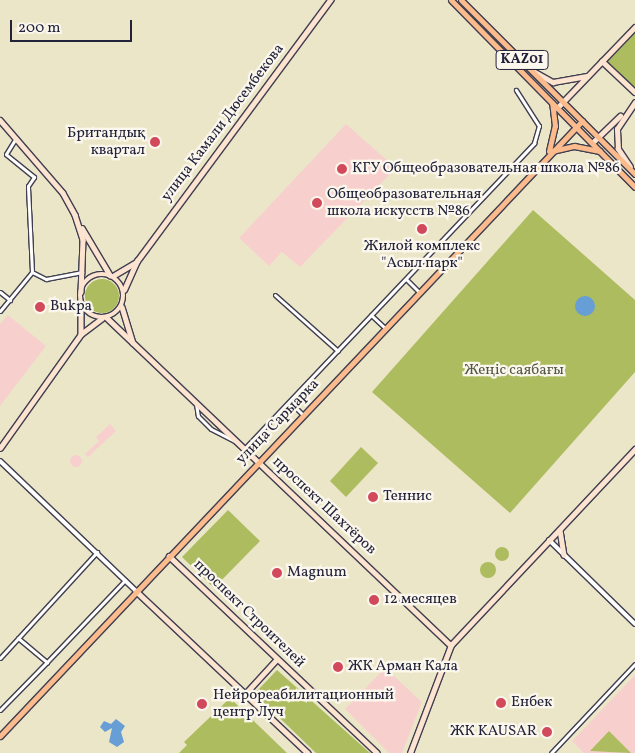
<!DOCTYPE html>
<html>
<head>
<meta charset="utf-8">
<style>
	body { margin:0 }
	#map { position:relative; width:635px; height:753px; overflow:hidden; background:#ece6c9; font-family:Vollkorn,serif }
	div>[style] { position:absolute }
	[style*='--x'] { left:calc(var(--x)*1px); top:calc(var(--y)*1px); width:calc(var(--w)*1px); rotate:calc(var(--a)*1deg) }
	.built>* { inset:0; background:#f7d0ce }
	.round { border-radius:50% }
	.green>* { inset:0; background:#acbc5e }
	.water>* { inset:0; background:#669ed5 }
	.roads { filter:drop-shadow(1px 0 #403f50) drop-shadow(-1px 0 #403f50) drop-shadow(0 1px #403f50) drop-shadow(0 -1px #403f50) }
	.minor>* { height:3px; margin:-1.5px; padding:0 1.5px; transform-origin:1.5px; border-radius:1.5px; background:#fff }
	.tertiary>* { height:4px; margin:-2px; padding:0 2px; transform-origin:2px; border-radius:2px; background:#fff }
	.secondary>* { height:4.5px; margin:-2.25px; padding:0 2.25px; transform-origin:2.25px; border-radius:2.25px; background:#fde4d1 }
	.secondary>.ring { margin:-2.25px; padding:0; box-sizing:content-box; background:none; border:4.5px solid #fde4d1; border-radius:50% }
	.primary>* { height:5px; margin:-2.5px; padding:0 2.5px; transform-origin:2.5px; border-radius:2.5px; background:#fbbb8c }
	.trunk>* { height:5px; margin:-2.5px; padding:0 2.5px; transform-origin:2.5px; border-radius:2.5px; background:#fbbb8c }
	.dots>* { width:14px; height:14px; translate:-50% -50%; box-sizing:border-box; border:2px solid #fbf7ec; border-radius:50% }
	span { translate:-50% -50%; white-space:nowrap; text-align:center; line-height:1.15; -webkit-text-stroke:4.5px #fbf7ec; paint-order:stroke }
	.shield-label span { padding:1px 4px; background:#fbf7ec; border:1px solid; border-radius:4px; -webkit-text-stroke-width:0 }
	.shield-label { font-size:14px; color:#22223b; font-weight:700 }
	.street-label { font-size:15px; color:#22223b }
	.poi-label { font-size:15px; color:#22223b }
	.right { translate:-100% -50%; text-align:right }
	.left { translate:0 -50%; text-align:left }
	.park-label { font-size:15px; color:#525847 }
	.scale { position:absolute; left:10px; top:20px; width:122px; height:22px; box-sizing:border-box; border:2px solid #22223b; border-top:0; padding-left:6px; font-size:15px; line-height:18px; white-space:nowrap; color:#22223b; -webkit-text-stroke:4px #fbf7ec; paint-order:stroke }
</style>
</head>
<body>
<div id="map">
	<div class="built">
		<div style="clip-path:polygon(346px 124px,396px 168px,300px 267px,282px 252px,269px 266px,239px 238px)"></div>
		<div style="clip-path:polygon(8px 315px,46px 346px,0 406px,0 324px)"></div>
		<div style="clip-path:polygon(110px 424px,116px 431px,88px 457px,85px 454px,99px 441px,96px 437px)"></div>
		<div class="round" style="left:70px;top:455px;width:12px;height:12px"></div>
		<div style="clip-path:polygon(385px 668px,422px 702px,402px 753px,389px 753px,345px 709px)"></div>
		<div style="clip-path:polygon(635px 675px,635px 753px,584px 753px,572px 741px)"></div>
	</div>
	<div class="green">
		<div style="clip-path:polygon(635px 33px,635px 91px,607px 62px)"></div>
		<div style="clip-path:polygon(533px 210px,635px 300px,635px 372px,510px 513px,372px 392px)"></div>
		<div class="round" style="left:85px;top:279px;width:34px;height:34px"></div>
		<div style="clip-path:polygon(361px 447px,378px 463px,346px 497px,330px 481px)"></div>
		<div style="clip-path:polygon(228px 510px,260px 541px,214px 588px,182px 557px)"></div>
		<div class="round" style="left:495px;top:547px;width:14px;height:14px"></div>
		<div class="round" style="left:480px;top:562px;width:16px;height:16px"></div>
		<div style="clip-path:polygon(277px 670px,370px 753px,316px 753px,258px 697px,256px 692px)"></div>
		<div style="clip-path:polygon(230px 698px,287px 753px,179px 753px,187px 745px,184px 742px)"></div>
		<div style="clip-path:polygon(609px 731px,631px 753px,590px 751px)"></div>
	</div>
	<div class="water">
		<div class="round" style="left:575px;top:296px;width:20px;height:20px"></div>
		<div style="clip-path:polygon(116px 719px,125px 726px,121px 732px,124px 742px,117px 747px,109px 742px,112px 728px,105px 732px,100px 727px,104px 721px,111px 724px)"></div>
	</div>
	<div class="roads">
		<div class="minor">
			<div style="--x:32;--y:272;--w:16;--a:27"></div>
			<div style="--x:46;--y:279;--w:37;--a:-11"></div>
			<div style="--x:406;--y:279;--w:17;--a:45"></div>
			<div style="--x:0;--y:292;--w:13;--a:39"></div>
			<div style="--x:275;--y:295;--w:84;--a:41.6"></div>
			<div style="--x:0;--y:311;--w:50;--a:-50.6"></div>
			<div style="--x:32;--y:272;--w:86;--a:-92.7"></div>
			<div style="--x:28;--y:186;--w:11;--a:-56"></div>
			<div style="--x:34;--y:177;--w:36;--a:-141"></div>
			<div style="--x:6;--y:154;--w:19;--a:-58"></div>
			<div style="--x:371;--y:315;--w:18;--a:43"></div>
			<div style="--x:290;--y:402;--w:17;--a:45"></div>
			<div style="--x:196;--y:404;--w:12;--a:81"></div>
			<div style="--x:198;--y:416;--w:18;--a:45"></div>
			<div style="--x:211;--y:429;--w:29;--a:27"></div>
			<div style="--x:244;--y:449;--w:422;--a:-46.5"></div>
			<div style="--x:534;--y:143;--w:18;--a:-74"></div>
			<div style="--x:539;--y:126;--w:43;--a:-122.6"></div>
			<div style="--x:18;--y:638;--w:38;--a:40"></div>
			<div style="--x:47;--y:662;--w:113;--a:-46.4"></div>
			<div style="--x:0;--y:658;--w:144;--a:-47.5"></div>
			<div style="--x:0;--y:710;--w:67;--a:-45.6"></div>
			<div style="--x:551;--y:753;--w:122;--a:-46.7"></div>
		</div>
		<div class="tertiary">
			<div style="--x:0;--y:461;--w:188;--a:43.7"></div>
			<div style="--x:549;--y:540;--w:120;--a:44.3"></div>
		</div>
		<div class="secondary">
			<div style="--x:602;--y:61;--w:45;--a:43.2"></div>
			<div style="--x:533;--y:71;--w:23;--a:29"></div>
			<div style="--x:553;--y:82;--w:34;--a:-10"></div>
			<div style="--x:557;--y:108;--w:112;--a:-46.1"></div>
			<div style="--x:0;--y:120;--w:96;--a:49.2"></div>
			<div style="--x:63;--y:193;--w:25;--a:61"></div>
			<div style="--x:75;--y:215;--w:26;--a:72"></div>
			<div style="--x:83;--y:240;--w:52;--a:92.2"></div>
			<div style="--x:592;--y:143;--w:39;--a:-44"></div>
			<div style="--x:630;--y:167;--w:22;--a:-124"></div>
			<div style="--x:618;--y:149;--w:20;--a:-93"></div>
			<div style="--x:617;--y:129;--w:32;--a:-56"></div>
			<div style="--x:82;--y:228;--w:55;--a:59.2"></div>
			<div class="ring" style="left:80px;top:274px;width:39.5px;height:39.5px"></div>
			<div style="--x:113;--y:276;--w:27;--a:-31"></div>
			<div style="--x:124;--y:290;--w:32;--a:-66"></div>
			<div style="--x:137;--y:261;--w:325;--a:-53.5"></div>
			<div style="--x:81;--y:303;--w:31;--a:90"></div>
			<div style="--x:122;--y:307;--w:37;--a:73"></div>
			<div style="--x:106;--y:317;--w:476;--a:43.6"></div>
			<div style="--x:0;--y:448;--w:140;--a:-54.6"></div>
			<div style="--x:81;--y:334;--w:26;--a:-37"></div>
			<div style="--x:560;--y:530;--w:25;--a:81"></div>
			<div style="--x:169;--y:556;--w:286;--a:43.4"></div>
			<div style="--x:136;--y:591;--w:236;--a:43.3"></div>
			<div style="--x:245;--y:694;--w:47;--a:-47.6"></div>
			<div style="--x:410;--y:753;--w:116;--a:-69.2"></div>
			<div style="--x:451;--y:645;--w:269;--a:-46.8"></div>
		</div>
		<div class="primary">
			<div style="--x:549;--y:151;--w:26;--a:-77"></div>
			<div style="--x:555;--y:126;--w:23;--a:-97"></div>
			<div style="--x:552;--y:151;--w:23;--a:-13"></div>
			<div style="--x:574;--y:146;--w:26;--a:11"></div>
			<div style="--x:0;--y:736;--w:847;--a:-46.58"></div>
		</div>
		<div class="trunk">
			<div style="--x:451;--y:0;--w:262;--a:45.5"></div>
			<div style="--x:461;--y:0;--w:246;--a:45"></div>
		</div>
	</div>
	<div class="dots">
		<div style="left:155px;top:142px;background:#d1495b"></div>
		<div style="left:342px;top:169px;background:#d1495b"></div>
		<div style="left:317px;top:203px;background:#d1495b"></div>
		<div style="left:422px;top:229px;background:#d1495b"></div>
		<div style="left:40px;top:307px;background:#d1495b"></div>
		<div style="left:373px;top:497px;background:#d1495b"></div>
		<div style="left:277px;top:573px;background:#d1495b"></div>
		<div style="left:374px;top:600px;background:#d1495b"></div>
		<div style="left:338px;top:667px;background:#d1495b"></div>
		<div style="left:501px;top:703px;background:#d1495b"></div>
		<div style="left:202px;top:704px;background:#d1495b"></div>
		<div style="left:547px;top:732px;background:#d1495b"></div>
	</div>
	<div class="shield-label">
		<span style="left:522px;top:60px">KАZ01</span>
	</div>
	<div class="street-label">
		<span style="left:223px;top:123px;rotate:-53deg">улица Камали Дюсембекова</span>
		<span style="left:278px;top:422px;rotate:-46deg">улица Сарыарка</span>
		<span style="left:324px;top:506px;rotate:43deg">проспект Шахтёров</span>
		<span style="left:249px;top:614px;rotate:44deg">проспект Строителей</span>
	</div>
	<div class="poi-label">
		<span class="right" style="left:145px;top:142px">Британдық<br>квартал</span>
		<span class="left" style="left:352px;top:169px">КГУ Общеобразовательная школа №86</span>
		<span class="left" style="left:327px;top:203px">Общеобразовательная<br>школа искусств №86</span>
		<span style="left:422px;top:255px">Жилой комплекс<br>"Асыл парк"</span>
		<span class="left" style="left:50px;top:307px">Bukpa</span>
		<span class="left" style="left:383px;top:497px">Теннис</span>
		<span class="left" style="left:287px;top:573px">Magnum</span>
		<span class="left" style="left:384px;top:600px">12 месяцев</span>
		<span class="left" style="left:348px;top:667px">ЖК Арман Кала</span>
		<span class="left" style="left:213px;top:704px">Нейрореабилитационный<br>центр Луч</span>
		<span class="left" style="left:511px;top:703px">Енбек</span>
		<span class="right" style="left:537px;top:732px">ЖК KAUSAR</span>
	</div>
	<div class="park-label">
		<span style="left:514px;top:371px">Жеңіс саябағы</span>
	</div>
	<div class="scale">200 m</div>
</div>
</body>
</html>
